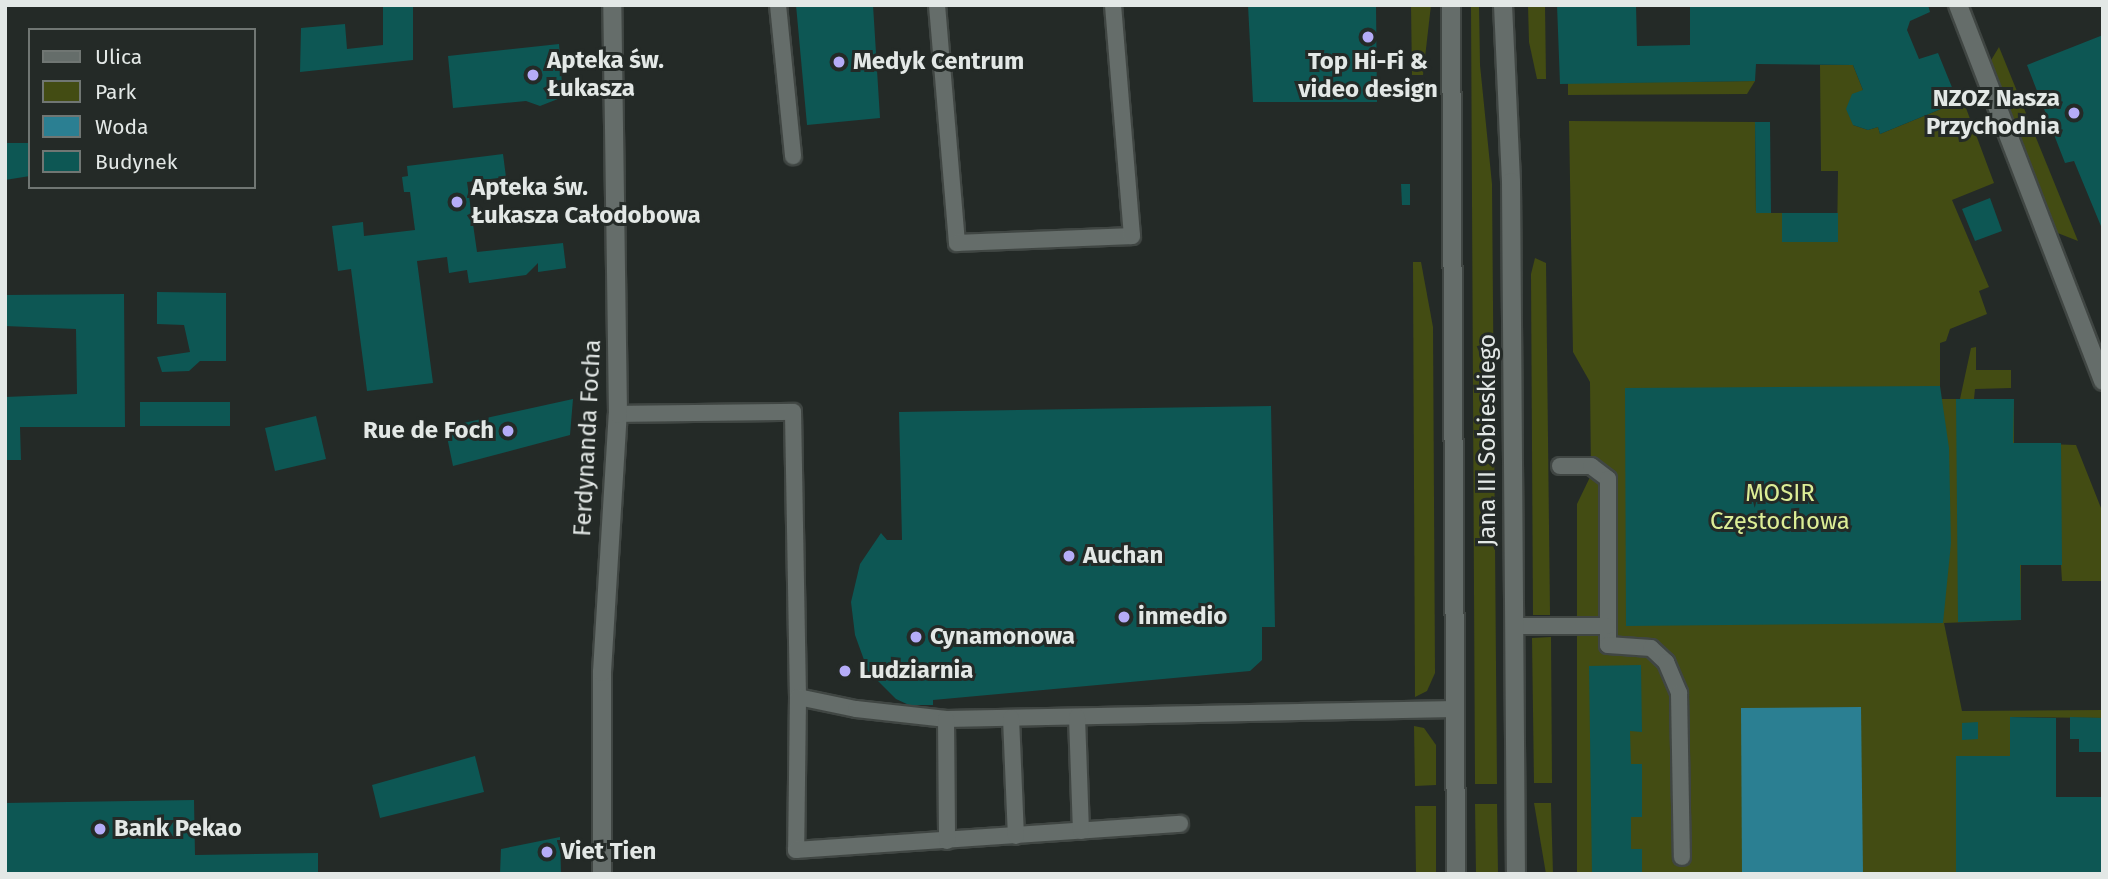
<!DOCTYPE html>
<html>
<head>
<meta charset="utf-8">
<style>
	body { margin:0 }
	#map { position:relative; width:2108px; height:879px; overflow:hidden; background:#242a27; font-family:"Fira Sans",sans-serif }
	div>[style] { position:absolute }
	[style*='--x'] { left:calc(var(--x)*1px); top:calc(var(--y)*1px); width:calc(var(--w)*1px); rotate:calc(var(--a)*1deg) }
	.green>* { inset:0; background:#434c13 }
	.water>* { inset:0; background:#2b7f92 }
	.building>* { inset:0; background:#0d5754 }
	.roads { filter:drop-shadow(2px 0 #404643) drop-shadow(-2px 0 #404643) drop-shadow(0 2px #404643) drop-shadow(0 -2px #404643) }
	.service>* { height:16px; margin:-8px; padding:0 8px; transform-origin:8px; border-radius:8px; background:#656d6a }
	.minor>* { height:18px; margin:-9px; padding:0 9px; transform-origin:9px; border-radius:9px; background:#656d6a }
	.tertiary>* { height:18px; margin:-9px; padding:0 9px; transform-origin:9px; border-radius:9px; background:#656d6a }
	.dots>* { width:19px; height:19px; translate:-50% -50%; box-sizing:border-box; border:4px solid #242a27; border-radius:50% }
	span { translate:-50% -50%; white-space:nowrap; text-align:center; line-height:1.15; -webkit-text-stroke:6px #242a27; paint-order:stroke }
	.poi-label { font-size:24px; color:#e3e8e6; font-weight:700 }
	.left { translate:0 -50%; text-align:left }
	.right { translate:-100% -50%; text-align:right }
	.street-label { font-size:24px; color:#e3e8e6 }
	.park-label { font-size:24px; color:#dcee96 }
	.frame { position:absolute; inset:0; border:7px solid #e3e8e6; pointer-events:none }
	.legend { position:absolute; left:28px; top:28px; width:228px; height:161px; box-sizing:border-box; background:#242a27; border:2px solid #707673; margin:0; padding:9px 12px; list-style:none; font-size:21px; color:#e3e8e6 }
	.legend li { display:flex; align-items:center; gap:14px; height:35px }
	.legend b { width:35px; border:2px solid #707673 }
</style>
</head>
<body>
<div id="map">
	<div class="green">
		<div style="clip-path:polygon(1411px 5px,1431px 5px,1423px 75px,1412px 75px)"></div>
		<div style="clip-path:polygon(1471px 5px,1479px 5px,1480px 65px,1492px 184px,1497px 784px,1475px 784px)"></div>
		<div style="clip-path:polygon(1528px 5px,1545px 5px,1546px 79px,1537px 79px,1529px 42px)"></div>
		<div style="clip-path:polygon(1999px 47px,2078px 241px,2055px 232px,1990px 62px)"></div>
		<div style="clip-path:polygon(1820px 65px,1853px 65px,1863px 90px,1853px 125px,1868px 130px,1878px 127px,1880px 134px,1963px 100px,1994px 183px,1952px 200px,1989px 287px,1979px 291px,1987px 314px,1950px 329px,1946px 341px,1940px 343px,1940px 399px,1960px 399px,1971px 348px,1976px 347px,1976px 370px,2011px 370px,2011px 388px,1975px 389px,1974px 399px,2014px 399px,2014px 443px,2076px 445px,2103px 513px,2103px 581px,2062px 581px,2061px 565px,2021px 565px,2021px 620px,1944px 623px,1962px 711px,2103px 710px,2103px 718px,2011px 717px,2010px 756px,1956px 757px,1956px 874px,1577px 874px,1577px 504px,1591px 475px,1590px 382px,1573px 352px,1569px 121px,1755px 122px,1756px 213px,1782px 213px,1783px 242px,1837px 242px,1838px 171px,1821px 171px)"></div>
		<div style="clip-path:polygon(1755px 81px,1747px 94px,1568px 95px,1568px 83px)"></div>
		<div style="clip-path:polygon(1535px 258px,1546px 263px,1550px 615px,1533px 615px,1531px 274px)"></div>
		<div style="clip-path:polygon(1413px 262px,1421px 262px,1433px 327px,1435px 673px,1427px 691px,1415px 697px)"></div>
		<div style="clip-path:polygon(1551px 637px,1552px 783px,1534px 783px,1532px 638px)"></div>
		<div style="clip-path:polygon(1414px 726px,1424px 728px,1436px 745px,1436px 785px,1415px 786px)"></div>
		<div style="clip-path:polygon(1534px 803px,1551px 803px,1553px 874px,1546px 874px)"></div>
		<div style="clip-path:polygon(1475px 804px,1497px 804px,1498px 874px,1476px 874px)"></div>
		<div style="clip-path:polygon(1415px 806px,1436px 806px,1436px 874px,1416px 874px)"></div>
	</div>
	<div class="water">
		<div style="clip-path:polygon(1861px 707px,1863px 874px,1742px 874px,1741px 708px)"></div>
	</div>
	<div class="building">
		<div style="clip-path:polygon(383px 5px,413px 5px,413px 60px,300px 72px,301px 28px,345px 24px,347px 49px,383px 45px)"></div>
		<div style="clip-path:polygon(796px 5px,873px 5px,880px 118px,807px 125px)"></div>
		<div style="clip-path:polygon(1248px 5px,1376px 5px,1377px 102px,1253px 102px)"></div>
		<div style="clip-path:polygon(1557px 5px,1636px 5px,1637px 46px,1690px 45px,1690px 5px,1928px 5px,1930px 12px,1910px 21px,1907px 30px,1919px 59px,1938px 53px,1958px 102px,1880px 134px,1878px 127px,1868px 130px,1853px 125px,1846px 109px,1852px 94px,1863px 90px,1853px 65px,1756px 64px,1755px 81px,1560px 84px)"></div>
		<div style="clip-path:polygon(2103px 35px,2103px 231px,2074px 161px,2065px 163px,2027px 65px)"></div>
		<div style="clip-path:polygon(559px 44px,563px 97px,540px 106px,526px 101px,453px 108px,448px 56px)"></div>
		<div style="clip-path:polygon(1755px 122px,1770px 122px,1771px 213px,1756px 213px)"></div>
		<div style="clip-path:polygon(5px 143px,30px 143px,30px 176px,5px 180px)"></div>
		<div style="clip-path:polygon(503px 154px,506px 177px,467px 182px,477px 252px,563px 243px,566px 268px,538px 272px,538px 263px,526px 275px,469px 283px,467px 270px,449px 273px,447px 257px,417px 261px,433px 383px,367px 391px,351px 269px,338px 271px,332px 226px,363px 222px,364px 236px,415px 230px,410px 192px,404px 192px,402px 177px,408px 176px,407px 166px)"></div>
		<div style="clip-path:polygon(1401px 184px,1410px 184px,1410px 205px,1402px 205px)"></div>
		<div style="clip-path:polygon(1990px 198px,2002px 231px,1975px 241px,1962px 209px)"></div>
		<div style="clip-path:polygon(1782px 213px,1838px 213px,1838px 242px,1782px 242px)"></div>
		<div style="clip-path:polygon(157px 292px,226px 293px,226px 361px,200px 361px,189px 371px,162px 372px,157px 357px,190px 352px,184px 325px,157px 324px)"></div>
		<div style="clip-path:polygon(124px 294px,125px 427px,20px 427px,21px 460px,5px 460px,5px 397px,77px 394px,76px 329px,5px 326px,5px 295px)"></div>
		<div style="clip-path:polygon(1940px 386px,1949px 448px,1951px 543px,1943px 623px,1626px 626px,1625px 388px)"></div>
		<div style="clip-path:polygon(573px 399px,570px 435px,453px 466px,445px 427px)"></div>
		<div style="clip-path:polygon(1956px 399px,2014px 399px,2013px 443px,2061px 443px,2062px 565px,2020px 565px,2021px 620px,1958px 622px)"></div>
		<div style="clip-path:polygon(140px 402px,230px 402px,230px 426px,140px 426px)"></div>
		<div style="clip-path:polygon(1271px 406px,1275px 627px,1262px 627px,1262px 660px,1250px 671px,933px 700px,933px 705px,909px 705px,896px 699px,868px 671px,855px 635px,851px 602px,860px 564px,881px 533px,887px 540px,902px 540px,899px 412px)"></div>
		<div style="clip-path:polygon(316px 416px,326px 459px,275px 471px,265px 428px)"></div>
		<div style="clip-path:polygon(1641px 665px,1642px 732px,1630px 731px,1631px 764px,1642px 764px,1642px 817px,1631px 817px,1631px 849px,1642px 849px,1642px 874px,1592px 874px,1589px 666px)"></div>
		<div style="clip-path:polygon(2010px 717px,2056px 718px,2056px 797px,2103px 797px,2103px 874px,1956px 874px,1956px 756px,2010px 756px)"></div>
		<div style="clip-path:polygon(2070px 717px,2103px 718px,2103px 752px,2079px 752px,2079px 739px,2070px 739px)"></div>
		<div style="clip-path:polygon(1978px 722px,1978px 739px,1962px 740px,1962px 723px)"></div>
		<div style="clip-path:polygon(475px 756px,484px 792px,380px 818px,372px 785px)"></div>
		<div style="clip-path:polygon(194px 800px,195px 855px,318px 853px,318px 874px,5px 874px,5px 803px)"></div>
		<div style="clip-path:polygon(560px 837px,561px 874px,500px 874px,501px 849px)"></div>
	</div>
	<div class="roads">
		<div class="service">
			<div style="--x:778;--y:5;--w:152;--a:84.3"></div>
			<div style="--x:937;--y:5;--w:239;--a:85.2"></div>
			<div style="--x:957;--y:243;--w:175;--a:-2.3"></div>
			<div style="--x:1132;--y:236;--w:232;--a:-94.7"></div>
			<div style="--x:618;--y:414;--w:175;--a:-0.7"></div>
			<div style="--x:793;--y:412;--w:285;--a:89"></div>
			<div style="--x:798;--y:697;--w:59;--a:11.7"></div>
			<div style="--x:856;--y:709;--w:91;--a:6.3"></div>
			<div style="--x:946;--y:719;--w:510;--a:-1.12"></div>
			<div style="--x:1560;--y:466;--w:31;--a:0"></div>
			<div style="--x:1591;--y:466;--w:21;--a:37"></div>
			<div style="--x:1608;--y:479;--w:166;--a:90"></div>
			<div style="--x:1608;--y:645;--w:43;--a:4"></div>
			<div style="--x:1651;--y:648;--w:21;--a:43"></div>
			<div style="--x:1666;--y:662;--w:34;--a:67"></div>
			<div style="--x:1679;--y:693;--w:164;--a:89"></div>
			<div style="--x:1514;--y:626;--w:93;--a:0"></div>
			<div style="--x:798;--y:697;--w:153;--a:90.7"></div>
			<div style="--x:796;--y:850;--w:385;--a:-3.9"></div>
			<div style="--x:1077;--y:717;--w:114;--a:88"></div>
			<div style="--x:1011;--y:718;--w:118;--a:87.6"></div>
			<div style="--x:946;--y:719;--w:122;--a:89.5"></div>
		</div>
		<div class="minor">
			<div style="--x:1958;--y:5;--w:403;--a:68.9"></div>
			<div style="--x:602;--y:874;--w:202;--a:-90"></div>
			<div style="--x:602;--y:672;--w:258;--a:-86.5"></div>
			<div style="--x:618;--y:414;--w:409;--a:-90.8"></div>
		</div>
		<div class="tertiary">
			<div style="--x:1451;--y:5;--w:869;--a:89.67"></div>
			<div style="--x:1503;--y:5;--w:177;--a:87.4"></div>
			<div style="--x:1511;--y:182;--w:692;--a:89.59"></div>
		</div>
	</div>
	<div class="dots">
		<div style="left:1368px;top:37px;background:#b5acf8"></div>
		<div style="left:839px;top:62px;background:#b5acf8"></div>
		<div style="left:533px;top:75px;background:#b5acf8"></div>
		<div style="left:2074px;top:113px;background:#b5acf8"></div>
		<div style="left:457px;top:202px;background:#b5acf8"></div>
		<div style="left:508px;top:431px;background:#b5acf8"></div>
		<div style="left:1069px;top:556px;background:#b5acf8"></div>
		<div style="left:1124px;top:617px;background:#b5acf8"></div>
		<div style="left:916px;top:637px;background:#b5acf8"></div>
		<div style="left:845px;top:671px;background:#b5acf8"></div>
		<div style="left:100px;top:829px;background:#b5acf8"></div>
		<div style="left:547px;top:852px;background:#b5acf8"></div>
	</div>
	<div class="poi-label">
		<span class="left" style="left:547px;top:75px">Apteka św.<br>Łukasza</span>
		<span class="left" style="left:853px;top:62px">Medyk Centrum</span>
		<span style="left:1368px;top:76px">Top Hi-Fi &amp;<br>video design</span>
		<span class="right" style="left:2060px;top:113px">NZOZ Nasza<br>Przychodnia</span>
		<span class="left" style="left:471px;top:202px">Apteka św.<br>Łukasza Całodobowa</span>
		<span class="right" style="left:494px;top:431px">Rue de Foch</span>
		<span class="left" style="left:1083px;top:556px">Auchan</span>
		<span class="left" style="left:1138px;top:617px">inmedio</span>
		<span class="left" style="left:930px;top:637px">Cynamonowa</span>
		<span class="left" style="left:859px;top:671px">Ludziarnia</span>
		<span class="left" style="left:114px;top:829px">Bank Pekao</span>
		<span class="left" style="left:561px;top:852px">Viet Tien</span>
	</div>
	<div class="street-label">
		<span style="left:588px;top:438px;rotate:-87deg">Ferdynanda Focha</span>
		<span style="left:1488px;top:440px;rotate:-90deg">Jana III Sobieskiego</span>
	</div>
	<div class="park-label">
		<span style="left:1780px;top:508px">MOSIR<br>Częstochowa</span>
	</div>
	<div class="frame"></div>
	<ul class="legend">
	<li><b style="height:9px;background:#656d6a"></b>Ulica</li>
	<li><b style="height:19px;background:#434c13"></b>Park</li>
	<li><b style="height:19px;background:#2b7f92"></b>Woda</li>
	<li><b style="height:19px;background:#0d5754"></b>Budynek</li>
	</ul>
</div>
</body>
</html>
